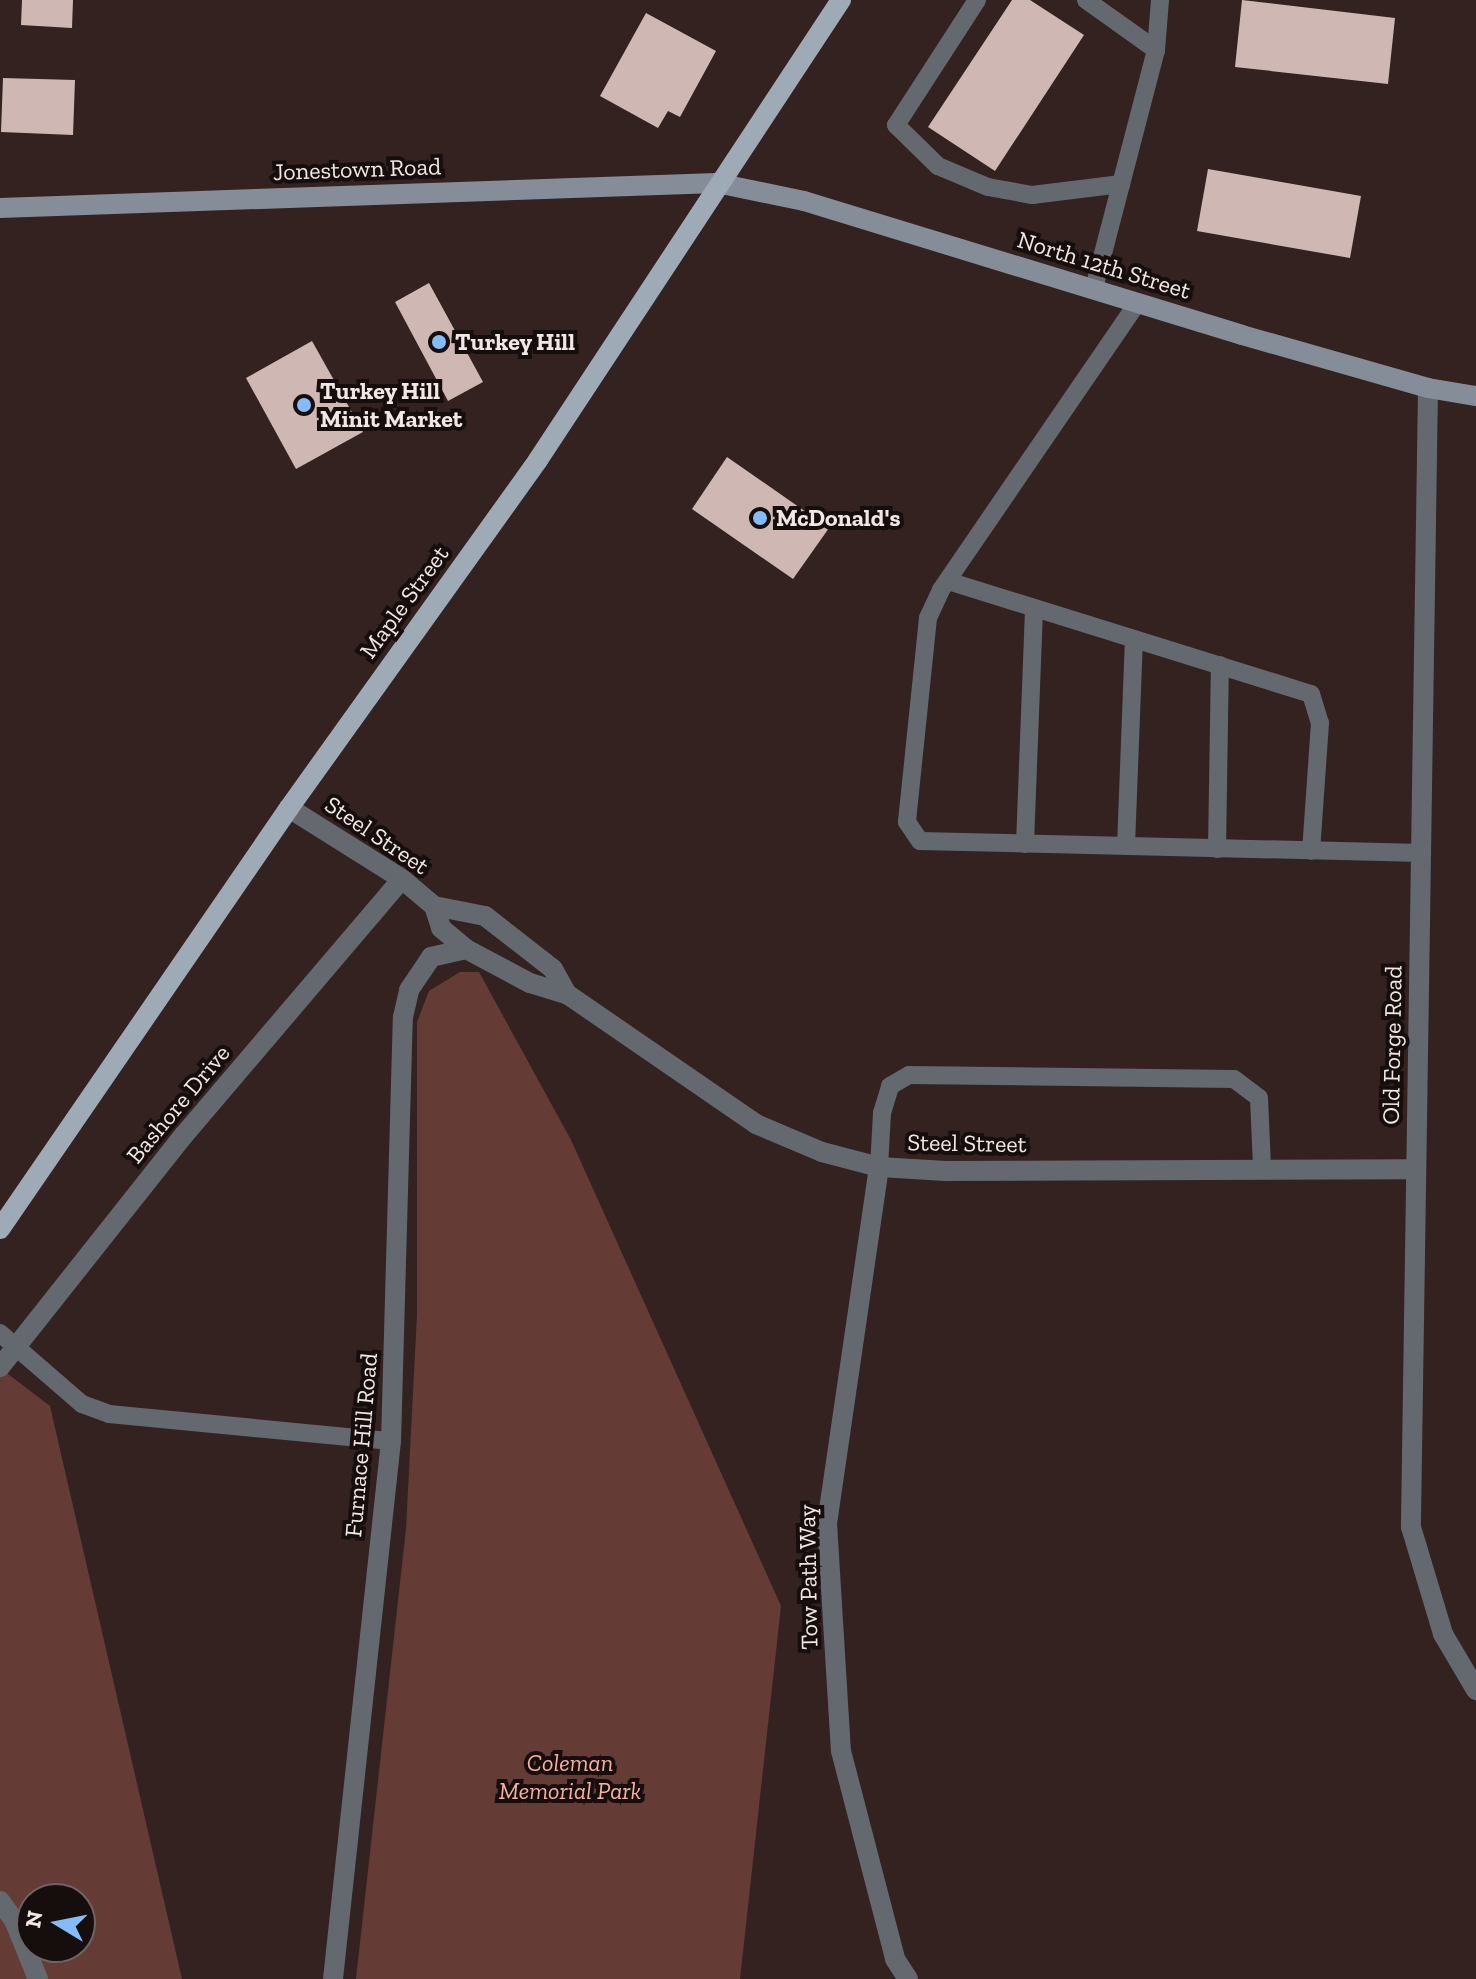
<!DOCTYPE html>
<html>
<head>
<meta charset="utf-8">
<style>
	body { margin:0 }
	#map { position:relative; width:1476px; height:1979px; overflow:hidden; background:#332220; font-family:"Zilla Slab",serif }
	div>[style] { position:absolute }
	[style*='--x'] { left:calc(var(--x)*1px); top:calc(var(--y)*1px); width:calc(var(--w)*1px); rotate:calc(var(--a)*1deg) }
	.green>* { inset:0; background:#653c35 }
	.building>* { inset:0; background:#cfb8b4 }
	.service>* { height:18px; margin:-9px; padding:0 9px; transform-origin:9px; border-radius:9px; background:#63696f }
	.minor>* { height:20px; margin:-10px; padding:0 10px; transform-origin:10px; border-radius:10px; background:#63696f }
	.tertiary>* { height:20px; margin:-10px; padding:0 10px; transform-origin:10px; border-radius:10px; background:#63696f }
	.secondary>* { height:20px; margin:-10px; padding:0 10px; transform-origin:10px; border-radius:10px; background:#858d98 }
	.primary>* { height:20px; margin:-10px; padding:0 10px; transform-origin:10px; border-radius:10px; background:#9faab7 }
	.dots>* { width:22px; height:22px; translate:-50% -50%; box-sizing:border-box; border:4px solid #160e0d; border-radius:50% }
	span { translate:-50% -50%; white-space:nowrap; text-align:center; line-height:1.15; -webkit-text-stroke:8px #160e0d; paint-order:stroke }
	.street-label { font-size:24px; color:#f3e7e5 }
	.poi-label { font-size:24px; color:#f3e7e5; font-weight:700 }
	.left { translate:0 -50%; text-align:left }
	.park-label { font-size:24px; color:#fbafa3; font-style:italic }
	.north { position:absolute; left:16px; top:1883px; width:80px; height:80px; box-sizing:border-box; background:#160e0d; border:2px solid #6e6563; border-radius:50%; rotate:280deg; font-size:22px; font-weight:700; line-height:32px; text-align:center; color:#f3e7e5 }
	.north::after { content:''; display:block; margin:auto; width:28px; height:36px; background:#84bcfb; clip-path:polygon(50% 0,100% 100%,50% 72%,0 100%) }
</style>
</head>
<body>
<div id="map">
	<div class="green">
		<div style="clip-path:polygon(460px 972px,479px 972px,571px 1140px,781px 1606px,740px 1979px,356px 1979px,406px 1529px,417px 1315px,417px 1022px,429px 991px)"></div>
		<div style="clip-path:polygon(evenodd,0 1368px,50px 1406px,182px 1979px,0 1979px,0 1368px,32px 1899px,80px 1899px,80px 1947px,32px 1947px,32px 1899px)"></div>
	</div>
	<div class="building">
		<div style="clip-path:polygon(22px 0,73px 0,72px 28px,21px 25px)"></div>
		<div style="clip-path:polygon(1012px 0,1030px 0,1084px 35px,995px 171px,928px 127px)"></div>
		<div style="clip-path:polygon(1242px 0,1395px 18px,1388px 84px,1235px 67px)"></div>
		<div style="clip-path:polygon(646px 13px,716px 51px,680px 117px,668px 111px,658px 128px,600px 96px)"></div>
		<div style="clip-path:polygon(3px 78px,75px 80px,73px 135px,1px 132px)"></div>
		<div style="clip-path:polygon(1208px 169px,1361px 196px,1350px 258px,1197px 231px)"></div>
		<div style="clip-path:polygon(429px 283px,483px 382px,448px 401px,395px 302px)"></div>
		<div style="clip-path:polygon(312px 341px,363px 432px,296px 469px,246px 378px)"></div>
		<div style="clip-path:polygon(727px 457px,829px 528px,793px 579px,692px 509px)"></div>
	</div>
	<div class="service">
		<div style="--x:977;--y:0;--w:149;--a:122.9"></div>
		<div style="--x:896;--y:125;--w:59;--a:44.3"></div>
		<div style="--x:938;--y:166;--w:54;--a:22.8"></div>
		<div style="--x:988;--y:187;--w:45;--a:10.3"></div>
		<div style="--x:1032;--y:195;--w:90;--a:-7"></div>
		<div style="--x:1086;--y:0;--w:86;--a:35.5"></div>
		<div style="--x:1094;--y:288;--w:246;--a:-75.4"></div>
		<div style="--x:1156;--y:50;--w:50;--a:-85.4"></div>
		<div style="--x:1138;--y:302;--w:349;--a:124.4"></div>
		<div style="--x:941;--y:590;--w:31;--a:115"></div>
		<div style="--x:928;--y:618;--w:205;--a:95.9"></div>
		<div style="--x:907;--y:822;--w:23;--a:56"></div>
		<div style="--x:920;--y:841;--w:502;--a:1.37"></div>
		<div style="--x:948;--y:581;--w:380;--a:17.3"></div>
		<div style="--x:1311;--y:694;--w:30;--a:73"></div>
		<div style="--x:1320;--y:723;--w:128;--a:94"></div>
		<div style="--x:1025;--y:844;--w:236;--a:-87.8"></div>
		<div style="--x:1126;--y:846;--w:207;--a:-87.8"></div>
		<div style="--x:1217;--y:849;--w:184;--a:-89.1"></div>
		<div style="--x:879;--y:1167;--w:54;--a:-86.8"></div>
		<div style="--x:882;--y:1113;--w:28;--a:-73"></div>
		<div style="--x:890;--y:1086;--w:22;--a:-30"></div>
		<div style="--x:909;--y:1075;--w:325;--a:0.7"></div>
		<div style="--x:1234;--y:1079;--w:31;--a:37"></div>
		<div style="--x:1259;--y:1098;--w:70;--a:87.5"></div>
		<div style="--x:0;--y:1333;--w:108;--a:40.9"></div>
		<div style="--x:82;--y:1404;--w:29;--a:20"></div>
		<div style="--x:109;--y:1414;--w:283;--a:5.5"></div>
	</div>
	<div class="minor">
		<div style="--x:289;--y:808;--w:133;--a:32.1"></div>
		<div style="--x:402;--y:879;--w:42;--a:40.2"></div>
		<div style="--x:434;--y:906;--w:52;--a:11.1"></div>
		<div style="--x:485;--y:916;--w:86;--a:37.9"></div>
		<div style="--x:553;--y:969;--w:29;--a:61"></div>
		<div style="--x:434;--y:906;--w:23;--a:72"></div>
		<div style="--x:441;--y:928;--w:33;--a:40"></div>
		<div style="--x:466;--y:949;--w:72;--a:28"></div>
		<div style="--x:530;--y:983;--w:39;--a:17"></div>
		<div style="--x:567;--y:994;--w:229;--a:34.5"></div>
		<div style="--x:756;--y:1124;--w:72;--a:23"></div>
		<div style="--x:822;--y:1152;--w:59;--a:14.7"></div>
		<div style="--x:879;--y:1167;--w:67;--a:3.4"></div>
		<div style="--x:946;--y:1171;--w:469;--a:-0.2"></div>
		<div style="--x:879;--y:1167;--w:360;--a:98.3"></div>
		<div style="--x:827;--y:1523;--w:228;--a:86.5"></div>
		<div style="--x:841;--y:1751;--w:215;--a:75.4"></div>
		<div style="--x:895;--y:1959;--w:24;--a:57"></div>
		<div style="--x:0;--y:1367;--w:296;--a:-51.6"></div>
		<div style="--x:184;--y:1135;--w:336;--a:-49.6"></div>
		<div style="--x:0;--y:1901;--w:24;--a:54"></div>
		<div style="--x:14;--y:1920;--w:64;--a:67.9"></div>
		<div style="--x:333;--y:1979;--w:541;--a:-83.85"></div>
		<div style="--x:391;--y:1441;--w:424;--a:-88.4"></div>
		<div style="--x:403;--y:1017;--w:28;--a:-77"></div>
		<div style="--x:409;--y:990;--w:40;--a:-56"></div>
		<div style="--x:431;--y:957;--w:36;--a:-13"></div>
	</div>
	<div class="tertiary">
		<div style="--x:1428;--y:388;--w:1139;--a:90.86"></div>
		<div style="--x:1411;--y:1527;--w:112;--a:73.3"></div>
		<div style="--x:1443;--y:1634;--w:65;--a:59.5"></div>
	</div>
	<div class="secondary">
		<div style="--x:0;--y:208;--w:717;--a:-2"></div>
		<div style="--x:717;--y:183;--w:89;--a:11.7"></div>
		<div style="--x:804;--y:201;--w:458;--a:17"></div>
		<div style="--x:1242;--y:335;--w:193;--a:15.9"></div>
		<div style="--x:1428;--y:388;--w:49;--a:9.5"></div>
	</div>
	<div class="primary">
		<div style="--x:0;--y:1229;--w:511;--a:-55.53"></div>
		<div style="--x:289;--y:808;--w:428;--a:-54.4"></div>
		<div style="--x:538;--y:460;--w:551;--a:-56.63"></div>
	</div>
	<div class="dots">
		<div style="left:439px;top:342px;background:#84bcfb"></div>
		<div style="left:304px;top:405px;background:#84bcfb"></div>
		<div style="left:760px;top:518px;background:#84bcfb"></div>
	</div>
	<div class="street-label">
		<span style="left:357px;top:169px;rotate:-2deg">Jonestown Road</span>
		<span style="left:1104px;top:265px;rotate:17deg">North 12th Street</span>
		<span style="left:404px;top:602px;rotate:-54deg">Maple Street</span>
		<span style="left:377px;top:835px;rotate:34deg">Steel Street</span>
		<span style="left:1392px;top:1045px;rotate:-89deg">Old Forge Road</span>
		<span style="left:178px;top:1104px;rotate:-50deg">Bashore Drive</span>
		<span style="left:967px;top:1143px;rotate:1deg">Steel Street</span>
		<span style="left:361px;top:1445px;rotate:-85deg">Furnace Hill Road</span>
		<span style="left:808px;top:1577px;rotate:-91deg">Tow Path Way</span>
	</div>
	<div class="poi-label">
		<span class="left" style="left:455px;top:342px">Turkey Hill</span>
		<span class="left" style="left:320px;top:405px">Turkey Hill<br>Minit Market</span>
		<span class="left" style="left:776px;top:518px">McDonald's</span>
	</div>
	<div class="park-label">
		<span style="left:570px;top:1777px">Coleman<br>Memorial Park</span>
	</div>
	<div class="north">N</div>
</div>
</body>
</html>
